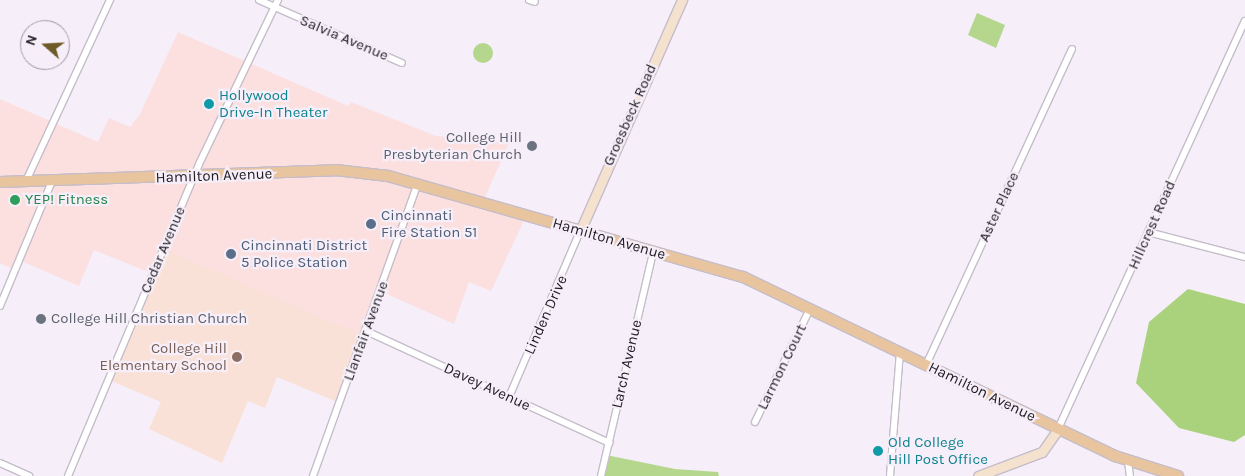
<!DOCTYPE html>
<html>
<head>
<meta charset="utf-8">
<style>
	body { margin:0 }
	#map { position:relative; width:1245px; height:476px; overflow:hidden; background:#f6eef9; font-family:Karla,sans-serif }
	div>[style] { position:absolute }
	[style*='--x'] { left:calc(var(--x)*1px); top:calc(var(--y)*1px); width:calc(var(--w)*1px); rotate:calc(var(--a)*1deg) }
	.commercial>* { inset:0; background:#fbe0df }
	.education>* { inset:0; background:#f9e1d7 }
	.green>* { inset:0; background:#b4d78d }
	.round { border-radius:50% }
	.forest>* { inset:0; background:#aad27d }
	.roads { filter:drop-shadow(1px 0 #c5bdc9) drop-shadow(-1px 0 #c5bdc9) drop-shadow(0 1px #c5bdc9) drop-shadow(0 -1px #c5bdc9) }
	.street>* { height:6px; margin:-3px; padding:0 3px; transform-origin:3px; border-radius:3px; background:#fff }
	.secondary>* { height:9px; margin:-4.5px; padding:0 4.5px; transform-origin:4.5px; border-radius:4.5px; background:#f4e2cf }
	.primary>* { height:10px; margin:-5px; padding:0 5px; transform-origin:5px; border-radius:5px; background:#e9c59f }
	.dots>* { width:14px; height:14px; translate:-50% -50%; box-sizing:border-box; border:2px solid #f6eef9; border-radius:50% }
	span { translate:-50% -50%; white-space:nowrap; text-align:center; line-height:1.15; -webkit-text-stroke:4.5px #f6eef9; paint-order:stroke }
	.street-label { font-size:15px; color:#1e1b1f }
	.culture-label { font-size:15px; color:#0d838f }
	.left { translate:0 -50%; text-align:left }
	.worship-label { font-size:15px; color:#5b616d }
	.right { translate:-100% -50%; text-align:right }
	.leisure-label { font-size:15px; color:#27864d }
	.service-label { font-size:15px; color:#4e5e75 }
	.education-label { font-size:15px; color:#785e54 }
	.north { position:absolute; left:20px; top:20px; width:50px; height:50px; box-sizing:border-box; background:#f6eef9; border:1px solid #a09aa2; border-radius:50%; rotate:289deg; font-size:14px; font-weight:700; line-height:20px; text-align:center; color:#1e1b1f }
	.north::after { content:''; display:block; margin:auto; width:18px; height:22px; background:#6e5a29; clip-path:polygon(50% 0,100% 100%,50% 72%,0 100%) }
</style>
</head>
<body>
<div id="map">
	<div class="commercial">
		<div style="clip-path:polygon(178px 32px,348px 106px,351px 102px,436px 136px,509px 143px,482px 204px,526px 216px,491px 291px,469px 282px,454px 324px,380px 291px,364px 337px,153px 274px,94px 250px,79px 286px,19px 260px,15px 270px,0 263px,0 99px,98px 142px,109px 118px,130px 127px,140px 114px)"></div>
	</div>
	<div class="education">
		<div style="clip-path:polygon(164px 249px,353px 332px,366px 331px,340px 403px,277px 377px,265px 408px,248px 401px,222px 463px,149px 429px,161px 402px,109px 380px)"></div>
	</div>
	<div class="green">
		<div style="clip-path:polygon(977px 13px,1005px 25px,996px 48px,968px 35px)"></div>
		<div class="round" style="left:473px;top:43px;width:20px;height:20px"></div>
		<div style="clip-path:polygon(606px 455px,675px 469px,718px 472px,719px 476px,601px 476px)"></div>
	</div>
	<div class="forest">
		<div style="clip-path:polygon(1188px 289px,1245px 304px,1245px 435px,1234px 442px,1179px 428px,1136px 383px,1149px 322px)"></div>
	</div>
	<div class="roads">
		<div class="street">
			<div style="--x:259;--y:0;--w:156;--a:23.8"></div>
			<div style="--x:529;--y:0;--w:6;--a:18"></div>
			<div style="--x:26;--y:181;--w:200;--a:-65.1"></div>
			<div style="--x:1148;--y:232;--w:100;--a:14.5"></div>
			<div style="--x:0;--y:306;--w:135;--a:-67.4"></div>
			<div style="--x:366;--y:331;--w:268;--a:24.7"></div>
			<div style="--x:926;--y:365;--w:348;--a:-65.2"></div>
			<div style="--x:509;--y:397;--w:181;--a:-66.8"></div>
			<div style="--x:755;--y:422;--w:123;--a:-64.1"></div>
			<div style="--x:1058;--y:429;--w:449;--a:-65.4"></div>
			<div style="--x:1128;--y:462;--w:14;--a:82"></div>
			<div style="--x:0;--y:463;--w:32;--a:24"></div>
			<div style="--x:68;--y:476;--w:338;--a:-67.2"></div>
			<div style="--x:199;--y:164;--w:182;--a:-64.3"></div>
			<div style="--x:313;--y:476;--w:309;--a:-70.3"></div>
			<div style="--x:601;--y:476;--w:230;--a:-76.9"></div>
			<div style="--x:890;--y:476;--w:123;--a:-85.4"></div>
		</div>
		<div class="secondary">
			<div style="--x:580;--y:231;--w:253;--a:-66.2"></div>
			<div style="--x:978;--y:476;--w:68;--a:-20.6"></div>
			<div style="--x:1042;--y:452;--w:28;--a:-55"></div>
		</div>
		<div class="primary">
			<div style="--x:0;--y:182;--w:336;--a:-2"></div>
			<div style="--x:336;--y:170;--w:52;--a:6.6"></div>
			<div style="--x:388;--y:176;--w:369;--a:15.9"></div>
			<div style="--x:743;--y:277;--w:413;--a:25.7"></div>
			<div style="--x:1115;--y:456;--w:66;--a:17.6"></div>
		</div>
	</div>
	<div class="dots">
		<div style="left:209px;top:104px;background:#0f9aa8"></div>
		<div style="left:532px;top:146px;background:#6b7280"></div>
		<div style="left:15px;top:200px;background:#2e9e5b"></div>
		<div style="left:371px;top:224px;background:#5c6f8a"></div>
		<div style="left:231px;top:254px;background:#5c6f8a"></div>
		<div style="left:41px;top:319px;background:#6b7280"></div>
		<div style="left:237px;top:357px;background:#8d6e63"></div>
		<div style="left:878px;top:451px;background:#0f9aa8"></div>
	</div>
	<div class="street-label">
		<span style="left:344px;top:38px;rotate:23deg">Salvia Avenue</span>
		<span style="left:630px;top:115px;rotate:-66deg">Groesbeck Road</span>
		<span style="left:214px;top:176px;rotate:-2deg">Hamilton Avenue</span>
		<span style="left:999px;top:207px;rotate:-65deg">Aster Place</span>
		<span style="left:1152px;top:225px;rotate:-66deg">Hillcrest Road</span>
		<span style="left:609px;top:239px;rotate:16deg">Hamilton Avenue</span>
		<span style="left:163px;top:250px;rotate:-67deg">Cedar Avenue</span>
		<span style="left:546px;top:315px;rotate:-66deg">Linden Drive</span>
		<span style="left:366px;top:331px;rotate:-70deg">Llanfair Avenue</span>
		<span style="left:627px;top:364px;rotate:-77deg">Larch Avenue</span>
		<span style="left:782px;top:367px;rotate:-64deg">Larmon Court</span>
		<span style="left:487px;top:387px;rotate:25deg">Davey Avenue</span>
		<span style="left:982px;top:392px;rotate:26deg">Hamilton Avenue</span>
	</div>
	<div class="culture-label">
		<span class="left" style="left:219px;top:104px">Hollywood<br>Drive-In Theater</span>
		<span class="left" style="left:888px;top:451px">Old College<br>Hill Post Office</span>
	</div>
	<div class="worship-label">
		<span class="right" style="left:522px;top:146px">College Hill<br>Presbyterian Church</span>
		<span class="left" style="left:51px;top:319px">College Hill Christian Church</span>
	</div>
	<div class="leisure-label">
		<span class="left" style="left:25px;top:200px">YEP! Fitness</span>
	</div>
	<div class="service-label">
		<span class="left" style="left:381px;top:224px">Cincinnati<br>Fire Station 51</span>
		<span class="left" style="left:241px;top:254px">Cincinnati District<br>5 Police Station</span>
	</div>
	<div class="education-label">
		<span class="right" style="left:227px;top:357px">College Hill<br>Elementary School</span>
	</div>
	<div class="north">N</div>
</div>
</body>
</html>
